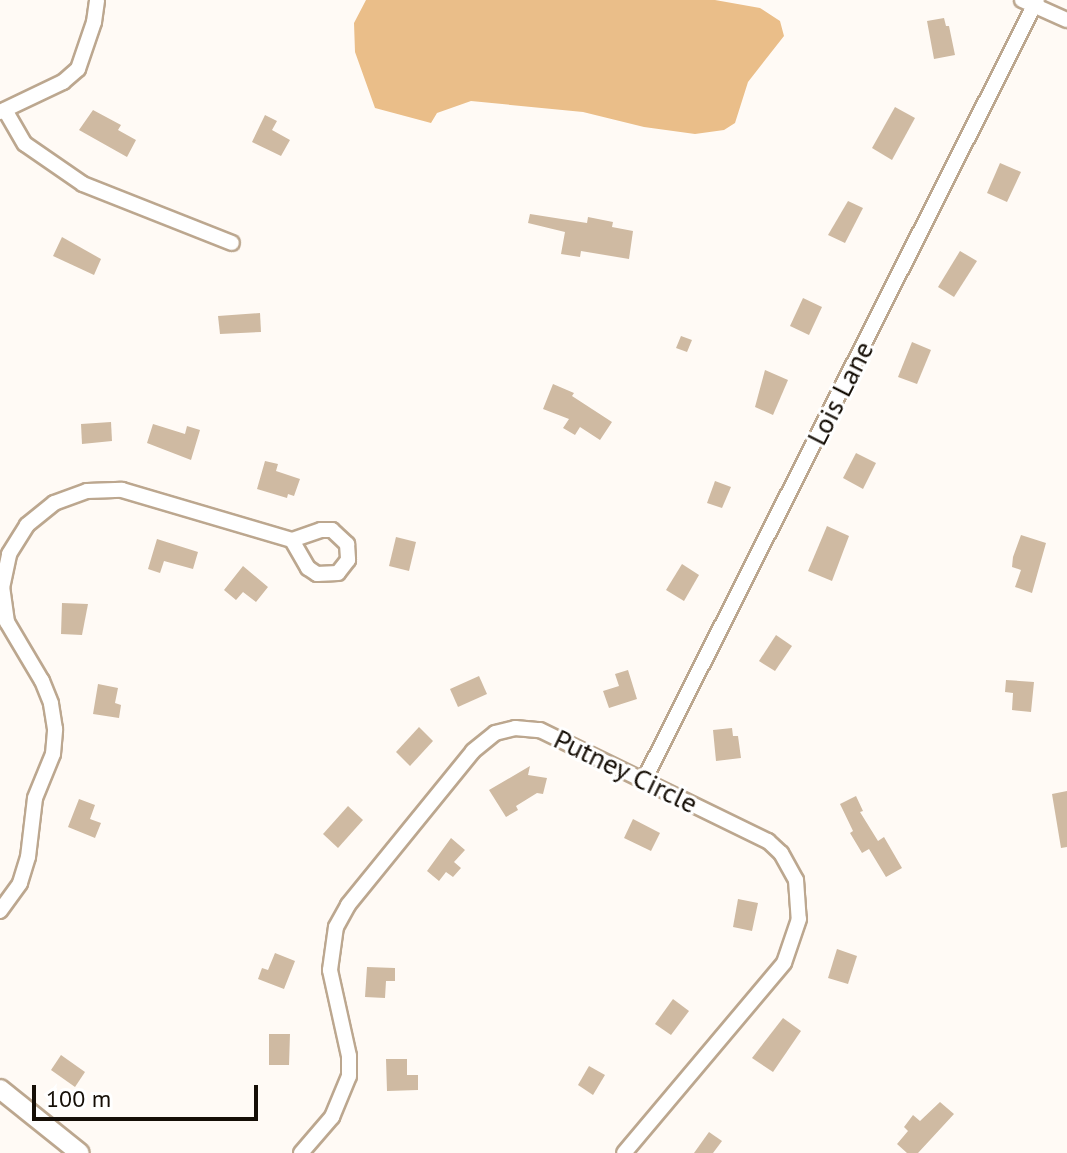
<!DOCTYPE html>
<html>
<head>
<meta charset="utf-8">
<style>
	body { margin:0 }
	#map { position:relative; width:1067px; height:1153px; overflow:hidden; background:#fffaf5; font-family:"PT Sans",sans-serif }
	div>[style] { position:absolute }
	[style*='--x'] { left:calc(var(--x)*1px); top:calc(var(--y)*1px); width:calc(var(--w)*1px); rotate:calc(var(--a)*1deg) }
	.water>* { inset:0; background:#eabe89 }
	.building>* { inset:0; background:#cfbaa2 }
	.roads { filter:drop-shadow(2px 0 #bca78f) drop-shadow(-2px 0 #bca78f) drop-shadow(0 2px #bca78f) drop-shadow(0 -2px #bca78f) }
	.minor>* { height:14px; margin:-7px; padding:0 7px; transform-origin:7px; border-radius:7px; background:#fff }
	.tertiary>* { height:18px; margin:-9px; padding:0 9px; transform-origin:9px; border-radius:9px; background:#fff }
	span { translate:-50% -50%; white-space:nowrap; text-align:center; line-height:1.15; -webkit-text-stroke:6px #fff; paint-order:stroke }
	.street-label { font-size:28px; color:#150e06 }
	.scale { position:absolute; left:32px; top:1085px; width:226px; height:36px; box-sizing:border-box; border:4px solid #150e06; border-top:0; padding-left:10px; font-size:24px; line-height:28px; white-space:nowrap; color:#150e06; -webkit-text-stroke:6px #fff; paint-order:stroke }
</style>
</head>
<body>
<div id="map">
	<div class="water">
		<div style="clip-path:polygon(366px 0,715px 0,760px 8px,780px 21px,784px 36px,748px 82px,735px 123px,724px 130px,695px 134px,644px 127px,583px 112px,471px 101px,437px 113px,431px 123px,375px 108px,355px 52px,354px 23px)"></div>
	</div>
	<div class="building">
		<div style="clip-path:polygon(944px 18px,946px 26px,949px 26px,955px 55px,934px 59px,927px 21px)"></div>
		<div style="clip-path:polygon(895px 107px,915px 118px,892px 160px,872px 148px)"></div>
		<div style="clip-path:polygon(93px 110px,121px 125px,118px 130px,136px 140px,127px 157px,79px 130px)"></div>
		<div style="clip-path:polygon(265px 115px,277px 121px,272px 130px,290px 140px,281px 156px,252px 142px)"></div>
		<div style="clip-path:polygon(1000px 163px,1021px 172px,1007px 202px,987px 193px)"></div>
		<div style="clip-path:polygon(848px 201px,863px 208px,845px 243px,828px 235px)"></div>
		<div style="clip-path:polygon(530px 214px,587px 223px,588px 217px,613px 222px,612px 227px,633px 231px,629px 259px,581px 251px,580px 257px,561px 254px,565px 232px,528px 223px)"></div>
		<div style="clip-path:polygon(62px 237px,101px 259px,94px 275px,53px 256px)"></div>
		<div style="clip-path:polygon(960px 251px,977px 261px,954px 297px,938px 287px)"></div>
		<div style="clip-path:polygon(803px 298px,822px 307px,809px 335px,790px 326px)"></div>
		<div style="clip-path:polygon(260px 313px,261px 332px,220px 334px,218px 316px)"></div>
		<div style="clip-path:polygon(681px 336px,692px 340px,687px 352px,676px 348px)"></div>
		<div style="clip-path:polygon(912px 342px,931px 350px,917px 384px,898px 377px)"></div>
		<div style="clip-path:polygon(765px 370px,788px 380px,773px 415px,755px 407px)"></div>
		<div style="clip-path:polygon(553px 384px,574px 393px,572px 396px,612px 422px,600px 440px,580px 427px,575px 435px,563px 428px,569px 419px,543px 409px)"></div>
		<div style="clip-path:polygon(111px 422px,112px 441px,82px 444px,81px 424px)"></div>
		<div style="clip-path:polygon(153px 424px,185px 434px,187px 426px,200px 430px,191px 460px,147px 443px)"></div>
		<div style="clip-path:polygon(856px 453px,876px 463px,863px 489px,843px 478px)"></div>
		<div style="clip-path:polygon(265px 461px,278px 464px,276px 471px,300px 479px,294px 496px,288px 494px,287px 498px,257px 489px)"></div>
		<div style="clip-path:polygon(715px 481px,731px 487px,722px 508px,707px 503px)"></div>
		<div style="clip-path:polygon(827px 526px,849px 536px,832px 581px,808px 571px)"></div>
		<div style="clip-path:polygon(1021px 535px,1046px 543px,1032px 593px,1015px 587px,1021px 570px,1012px 567px,1013px 557px)"></div>
		<div style="clip-path:polygon(396px 537px,416px 542px,409px 571px,389px 566px)"></div>
		<div style="clip-path:polygon(157px 539px,198px 552px,193px 569px,164px 561px,160px 573px,148px 569px)"></div>
		<div style="clip-path:polygon(682px 564px,699px 575px,684px 601px,666px 590px)"></div>
		<div style="clip-path:polygon(243px 566px,268px 587px,256px 602px,243px 592px,236px 600px,224px 590px)"></div>
		<div style="clip-path:polygon(62px 603px,88px 604px,82px 635px,61px 634px)"></div>
		<div style="clip-path:polygon(776px 635px,792px 646px,775px 671px,759px 661px)"></div>
		<div style="clip-path:polygon(628px 670px,637px 699px,609px 708px,603px 691px,619px 686px,615px 674px)"></div>
		<div style="clip-path:polygon(479px 676px,487px 694px,458px 707px,450px 689px)"></div>
		<div style="clip-path:polygon(1006px 680px,1034px 682px,1031px 712px,1012px 710px,1013px 693px,1005px 692px)"></div>
		<div style="clip-path:polygon(98px 684px,118px 688px,115px 703px,121px 705px,119px 718px,93px 714px)"></div>
		<div style="clip-path:polygon(419px 727px,433px 741px,410px 766px,396px 752px)"></div>
		<div style="clip-path:polygon(732px 728px,733px 736px,738px 736px,741px 758px,716px 761px,713px 730px)"></div>
		<div style="clip-path:polygon(530px 766px,528px 775px,547px 778px,543px 794px,537px 793px,516px 806px,518px 810px,506px 817px,489px 790px)"></div>
		<div style="clip-path:polygon(1067px 791px,1067px 847px,1061px 848px,1052px 794px)"></div>
		<div style="clip-path:polygon(856px 796px,863px 811px,860px 812px,878px 841px,884px 837px,902px 868px,886px 877px,869px 849px,862px 853px,850px 833px,853px 831px,840px 804px)"></div>
		<div style="clip-path:polygon(79px 799px,95px 805px,90px 819px,101px 823px,95px 838px,68px 827px)"></div>
		<div style="clip-path:polygon(348px 806px,363px 820px,338px 848px,323px 834px)"></div>
		<div style="clip-path:polygon(633px 819px,660px 833px,651px 851px,624px 838px)"></div>
		<div style="clip-path:polygon(451px 838px,465px 850px,454px 862px,461px 868px,453px 877px,446px 872px,439px 881px,427px 871px)"></div>
		<div style="clip-path:polygon(738px 899px,758px 903px,752px 931px,733px 927px)"></div>
		<div style="clip-path:polygon(837px 949px,857px 956px,848px 984px,828px 978px)"></div>
		<div style="clip-path:polygon(275px 953px,295px 961px,284px 989px,258px 979px,262px 968px,268px 970px)"></div>
		<div style="clip-path:polygon(367px 967px,395px 968px,395px 981px,386px 981px,385px 998px,365px 997px)"></div>
		<div style="clip-path:polygon(673px 999px,689px 1011px,671px 1035px,655px 1024px)"></div>
		<div style="clip-path:polygon(783px 1018px,801px 1031px,773px 1072px,752px 1058px)"></div>
		<div style="clip-path:polygon(269px 1034px,290px 1034px,289px 1065px,269px 1065px)"></div>
		<div style="clip-path:polygon(61px 1055px,85px 1072px,75px 1087px,51px 1070px)"></div>
		<div style="clip-path:polygon(386px 1059px,407px 1059px,407px 1075px,418px 1075px,418px 1090px,387px 1091px)"></div>
		<div style="clip-path:polygon(589px 1066px,605px 1075px,593px 1095px,578px 1085px)"></div>
		<div style="clip-path:polygon(940px 1102px,954px 1114px,918px 1153px,907px 1153px,897px 1144px,908px 1131px,904px 1127px,913px 1115px,920px 1121px)"></div>
		<div style="clip-path:polygon(709px 1132px,722px 1141px,713px 1153px,694px 1153px)"></div>
	</div>
	<div class="roads">
		<div class="minor">
			<div style="--x:1022;--y:0;--w:49;--a:24"></div>
			<div style="--x:5;--y:110;--w:39;--a:60"></div>
			<div style="--x:25;--y:144;--w:70;--a:34.6"></div>
			<div style="--x:83;--y:184;--w:160;--a:21.6"></div>
			<div style="--x:0;--y:112;--w:70;--a:-25.5"></div>
			<div style="--x:63;--y:82;--w:20;--a:-41"></div>
			<div style="--x:78;--y:69;--w:50;--a:-71.2"></div>
			<div style="--x:94;--y:22;--w:22;--a:-82"></div>
			<div style="--x:644;--y:780;--w:873;--a:-63.26"></div>
			<div style="--x:0;--y:911;--w:34;--a:-54"></div>
			<div style="--x:20;--y:883;--w:27;--a:-73"></div>
			<div style="--x:28;--y:857;--w:59;--a:-83.2"></div>
			<div style="--x:35;--y:798;--w:48;--a:-67.8"></div>
			<div style="--x:53;--y:754;--w:25;--a:-85"></div>
			<div style="--x:55;--y:729;--w:26;--a:-99"></div>
			<div style="--x:51;--y:703;--w:24;--a:-112"></div>
			<div style="--x:42;--y:681;--w:69;--a:-120.7"></div>
			<div style="--x:7;--y:622;--w:34;--a:-98"></div>
			<div style="--x:2;--y:588;--w:35;--a:-78"></div>
			<div style="--x:9;--y:554;--w:34;--a:-58"></div>
			<div style="--x:27;--y:525;--w:35;--a:-39"></div>
			<div style="--x:54;--y:503;--w:35;--a:-20"></div>
			<div style="--x:87;--y:491;--w:35;--a:-2"></div>
			<div style="--x:122;--y:490;--w:177;--a:16.4"></div>
			<div style="--x:292;--y:540;--w:31;--a:-19"></div>
			<div style="--x:321;--y:530;--w:11;--a:0"></div>
			<div style="--x:332;--y:530;--w:21;--a:43"></div>
			<div style="--x:347;--y:544;--w:16;--a:86"></div>
			<div style="--x:348;--y:560;--w:16;--a:128"></div>
			<div style="--x:338;--y:573;--w:21;--a:177"></div>
			<div style="--x:317;--y:574;--w:11;--a:-146"></div>
			<div style="--x:308;--y:568;--w:32;--a:-120"></div>
			<div style="--x:301;--y:1153;--w:48;--a:-49.3"></div>
			<div style="--x:332;--y:1117;--w:44;--a:-67.5"></div>
			<div style="--x:349;--y:1076;--w:20;--a:-90"></div>
			<div style="--x:349;--y:1056;--w:88;--a:-102.5"></div>
			<div style="--x:330;--y:970;--w:43;--a:-82.1"></div>
			<div style="--x:336;--y:927;--w:25;--a:-61"></div>
			<div style="--x:348;--y:905;--w:198;--a:-50.9"></div>
			<div style="--x:473;--y:751;--w:28;--a:-39"></div>
			<div style="--x:495;--y:733;--w:21;--a:-14"></div>
			<div style="--x:515;--y:728;--w:25;--a:5"></div>
			<div style="--x:540;--y:730;--w:254;--a:26"></div>
			<div style="--x:768;--y:841;--w:18;--a:43"></div>
			<div style="--x:781;--y:853;--w:31;--a:61"></div>
			<div style="--x:796;--y:880;--w:39;--a:86"></div>
			<div style="--x:799;--y:919;--w:46;--a:108.8"></div>
			<div style="--x:784;--y:963;--w:248;--a:130.1"></div>
		</div>
		<div class="tertiary">
			<div style="--x:0;--y:1089;--w:102;--a:38.7"></div>
		</div>
	</div>
	<div class="street-label">
		<span style="left:840px;top:393px;rotate:-63deg">Lois Lane</span>
		<span style="left:626px;top:771px;rotate:26deg">Putney Circle</span>
	</div>
	<div class="scale">100 m</div>
</div>
</body>
</html>
